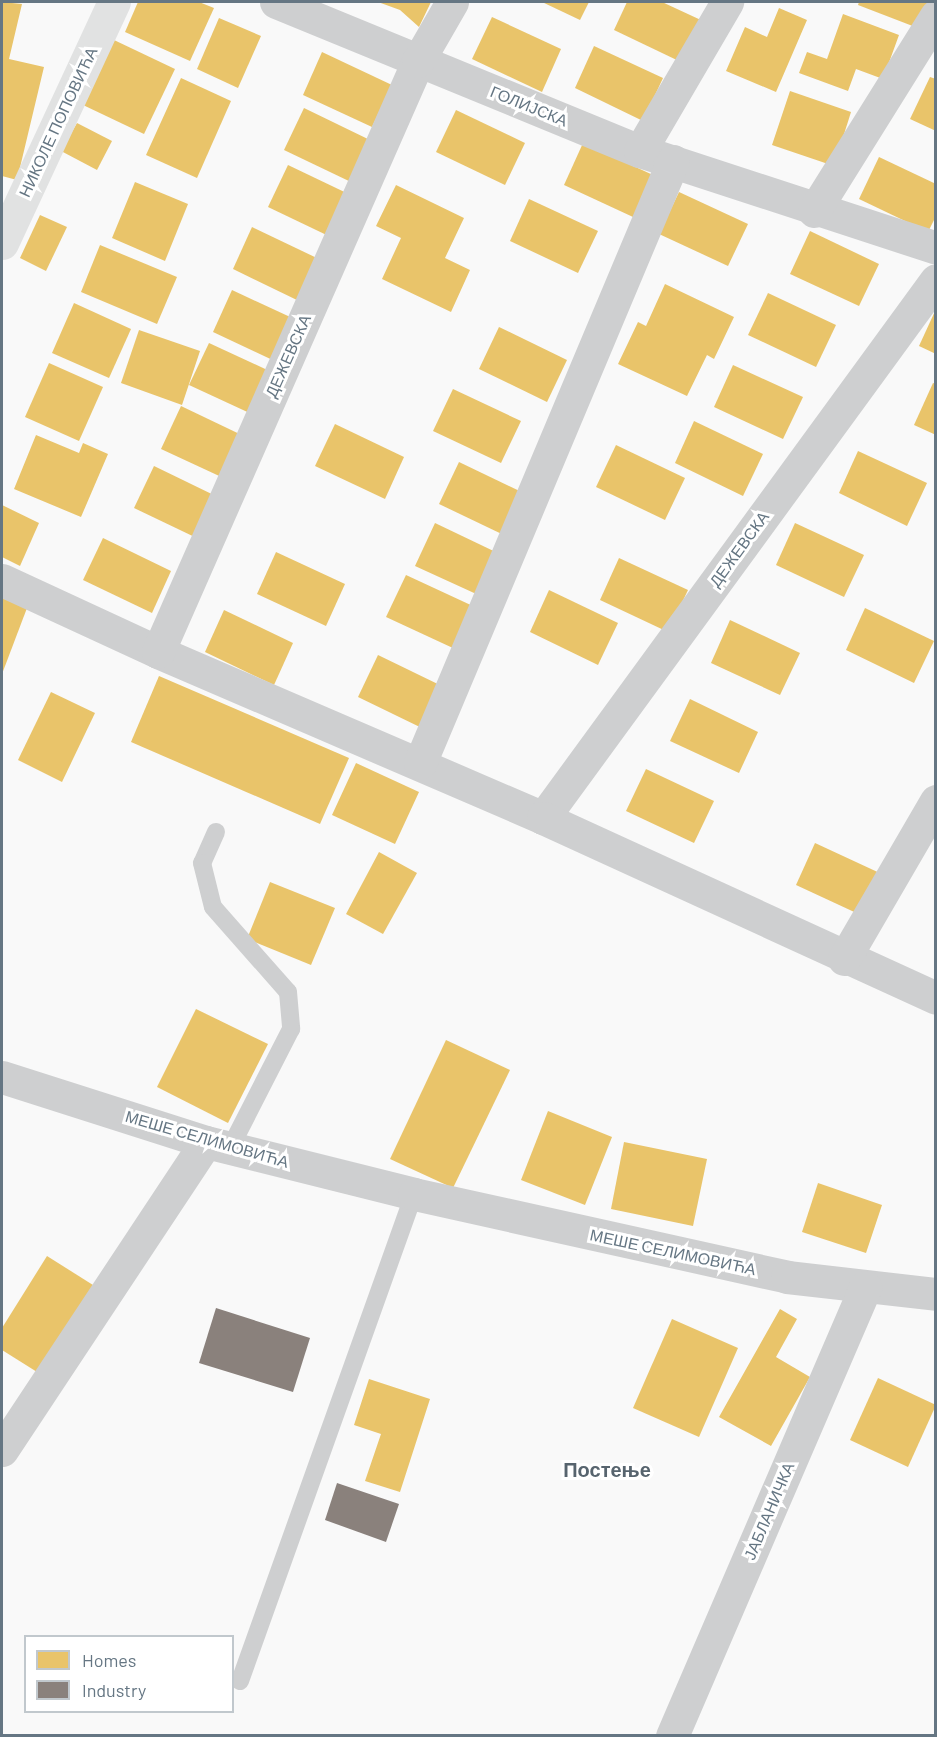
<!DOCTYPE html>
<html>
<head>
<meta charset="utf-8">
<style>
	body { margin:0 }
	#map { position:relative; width:937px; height:1737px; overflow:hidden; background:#f9f9f9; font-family:Barlow,sans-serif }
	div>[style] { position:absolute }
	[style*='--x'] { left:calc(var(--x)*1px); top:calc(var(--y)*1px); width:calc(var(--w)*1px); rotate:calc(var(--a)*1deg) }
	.homes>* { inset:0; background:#e9c46a }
	.industry>* { inset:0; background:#8a817c }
	.service>* { height:18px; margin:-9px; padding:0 9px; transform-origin:9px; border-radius:9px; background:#cecfd0 }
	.minor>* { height:33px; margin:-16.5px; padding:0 16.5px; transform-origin:16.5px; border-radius:16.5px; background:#cecfd0 }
	.secondary>* { height:33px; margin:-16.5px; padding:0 16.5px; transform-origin:16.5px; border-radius:16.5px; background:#e1e2e2 }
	span { translate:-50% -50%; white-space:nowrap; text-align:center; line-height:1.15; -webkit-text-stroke:6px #fff; paint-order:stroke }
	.street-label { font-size:16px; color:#657683 }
	.quarter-label { font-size:20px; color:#57646e; font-weight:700 }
	.frame { position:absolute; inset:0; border:3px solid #657683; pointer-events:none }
	.legend { position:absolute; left:24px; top:1635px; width:210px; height:78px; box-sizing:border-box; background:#fff; border:2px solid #c1c8cd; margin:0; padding:8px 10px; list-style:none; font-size:18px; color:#657683 }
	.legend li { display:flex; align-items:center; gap:12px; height:30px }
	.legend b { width:30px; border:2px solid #c1c8cd }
</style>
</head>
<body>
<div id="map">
	<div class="homes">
		<div style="clip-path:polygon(2px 2px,22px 4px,9px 59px,44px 67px,17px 180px,2px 176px)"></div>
		<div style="clip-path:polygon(138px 2px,199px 2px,214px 8px,190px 61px,125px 32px)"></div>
		<div style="clip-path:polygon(378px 2px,431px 2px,419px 27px,400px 10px)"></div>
		<div style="clip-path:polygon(542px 2px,589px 2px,580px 20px)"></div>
		<div style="clip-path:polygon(627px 2px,662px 2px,703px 21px,683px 63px,614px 30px)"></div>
		<div style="clip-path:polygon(859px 2px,935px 2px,923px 30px,858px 5px)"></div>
		<div style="clip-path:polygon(779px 8px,807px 20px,776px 92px,726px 71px,745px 27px,767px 37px)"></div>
		<div style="clip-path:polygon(843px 14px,899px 35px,883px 79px,856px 69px,848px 91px,799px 73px,807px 52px,827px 59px)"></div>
		<div style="clip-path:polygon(492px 17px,561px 49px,542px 92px,472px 59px)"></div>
		<div style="clip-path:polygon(219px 18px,261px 36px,238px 88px,197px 69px)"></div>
		<div style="clip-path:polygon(114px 40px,175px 69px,144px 134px,83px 105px)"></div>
		<div style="clip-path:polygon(594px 46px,663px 78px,643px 121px,575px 88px)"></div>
		<div style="clip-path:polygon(322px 52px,392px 85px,372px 127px,303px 95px)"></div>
		<div style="clip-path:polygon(930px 77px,936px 79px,936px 131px,910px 119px)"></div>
		<div style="clip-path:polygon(181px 78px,231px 101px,197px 178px,146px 155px)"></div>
		<div style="clip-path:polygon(790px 91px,851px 112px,834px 166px,772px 145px)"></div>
		<div style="clip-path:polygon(304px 108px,372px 141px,353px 183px,284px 150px)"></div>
		<div style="clip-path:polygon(456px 110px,525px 143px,505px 185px,436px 152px)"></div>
		<div style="clip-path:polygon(77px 123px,112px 141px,97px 170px,61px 151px)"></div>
		<div style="clip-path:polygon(583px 143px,653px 175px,633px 217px,564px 185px)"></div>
		<div style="clip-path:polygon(879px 157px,936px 184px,936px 216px,928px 232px,859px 199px)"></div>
		<div style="clip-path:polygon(288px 165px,357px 198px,337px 240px,268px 207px)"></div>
		<div style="clip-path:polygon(135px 182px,188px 204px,165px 261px,112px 238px)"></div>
		<div style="clip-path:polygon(396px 185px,464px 218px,445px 258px,470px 270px,451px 312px,382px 279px,401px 238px,376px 226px)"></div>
		<div style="clip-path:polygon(679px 192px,748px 224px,728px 266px,659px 234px)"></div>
		<div style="clip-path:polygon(529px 199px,598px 231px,578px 273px,510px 241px)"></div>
		<div style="clip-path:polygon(40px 215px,67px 227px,46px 271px,20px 258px)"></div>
		<div style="clip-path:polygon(252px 227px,321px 260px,301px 302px,233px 269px)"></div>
		<div style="clip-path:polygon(810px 231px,879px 264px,859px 306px,790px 274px)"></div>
		<div style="clip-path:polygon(100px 245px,177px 277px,157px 324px,81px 292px)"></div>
		<div style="clip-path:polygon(665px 284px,734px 317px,714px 359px,707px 355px,687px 396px,618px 364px,638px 322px,646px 326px)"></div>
		<div style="clip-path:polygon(232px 290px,301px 322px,281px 364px,213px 332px)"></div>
		<div style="clip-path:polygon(768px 293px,836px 325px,816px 367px,748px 335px)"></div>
		<div style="clip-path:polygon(74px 303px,131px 329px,109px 378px,52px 353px)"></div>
		<div style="clip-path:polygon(936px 309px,936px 354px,919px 346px)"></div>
		<div style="clip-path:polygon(499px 327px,567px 360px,547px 402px,479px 369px)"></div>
		<div style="clip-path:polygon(139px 330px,200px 351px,182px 405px,121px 383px)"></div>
		<div style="clip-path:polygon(209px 343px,278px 375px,258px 417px,189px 385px)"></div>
		<div style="clip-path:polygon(49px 363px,103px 387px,79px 441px,25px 417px)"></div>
		<div style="clip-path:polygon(733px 365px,803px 397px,783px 439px,714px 407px)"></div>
		<div style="clip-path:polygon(933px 383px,936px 384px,936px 435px,914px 425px)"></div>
		<div style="clip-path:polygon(453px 389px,521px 421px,501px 463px,433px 431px)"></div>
		<div style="clip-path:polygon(181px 406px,250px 439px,230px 481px,161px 449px)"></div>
		<div style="clip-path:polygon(694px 421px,763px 454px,743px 496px,675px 463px)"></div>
		<div style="clip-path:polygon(335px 424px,404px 457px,385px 499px,315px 466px)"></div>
		<div style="clip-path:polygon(36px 435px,79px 453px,83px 443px,108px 454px,81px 517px,14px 489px)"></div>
		<div style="clip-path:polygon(616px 445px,685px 478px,665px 520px,596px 487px)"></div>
		<div style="clip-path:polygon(858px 451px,927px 483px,907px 526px,839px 493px)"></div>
		<div style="clip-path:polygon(459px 462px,528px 495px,508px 537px,439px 504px)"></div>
		<div style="clip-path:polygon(154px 466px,222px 499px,203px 541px,134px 508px)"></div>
		<div style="clip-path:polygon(2px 505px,39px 523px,20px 566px,2px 557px)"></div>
		<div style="clip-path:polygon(435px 523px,504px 556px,485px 598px,415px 566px)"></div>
		<div style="clip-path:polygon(795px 523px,864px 555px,844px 597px,776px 565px)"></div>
		<div style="clip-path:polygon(103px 538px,171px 571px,152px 613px,83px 580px)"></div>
		<div style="clip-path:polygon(276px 552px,345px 584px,326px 626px,257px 594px)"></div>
		<div style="clip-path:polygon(619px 558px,688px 590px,668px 632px,600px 600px)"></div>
		<div style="clip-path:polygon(406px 575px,475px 607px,455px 649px,386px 617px)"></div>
		<div style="clip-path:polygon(549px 590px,618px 623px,598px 665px,530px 632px)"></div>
		<div style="clip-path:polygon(2px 598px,27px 608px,2px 674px)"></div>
		<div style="clip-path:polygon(865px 608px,934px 641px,914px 683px,846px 650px)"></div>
		<div style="clip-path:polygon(224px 610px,293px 643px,274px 685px,205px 652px)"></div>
		<div style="clip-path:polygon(730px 620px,800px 653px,780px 695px,711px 663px)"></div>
		<div style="clip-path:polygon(378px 655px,446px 688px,426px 730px,358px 697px)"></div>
		<div style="clip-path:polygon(159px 676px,349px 758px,320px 824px,131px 742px)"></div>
		<div style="clip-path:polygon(51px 692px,95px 713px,62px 782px,18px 760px)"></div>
		<div style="clip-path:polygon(690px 699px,758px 732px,739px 773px,670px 741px)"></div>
		<div style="clip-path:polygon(356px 763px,419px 792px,395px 844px,332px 815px)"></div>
		<div style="clip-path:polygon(646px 769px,714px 801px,694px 843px,626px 811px)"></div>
		<div style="clip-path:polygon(815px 843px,884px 875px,865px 917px,796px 885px)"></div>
		<div style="clip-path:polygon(379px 852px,417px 873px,383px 934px,346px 914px)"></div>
		<div style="clip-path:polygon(270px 882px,335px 908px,311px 965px,247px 939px)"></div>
		<div style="clip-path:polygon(196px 1009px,268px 1044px,228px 1123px,157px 1087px)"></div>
		<div style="clip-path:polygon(446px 1040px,510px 1070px,453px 1188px,390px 1159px)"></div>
		<div style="clip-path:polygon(548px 1111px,612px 1137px,585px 1205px,521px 1180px)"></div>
		<div style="clip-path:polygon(624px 1142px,707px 1159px,693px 1226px,611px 1209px)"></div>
		<div style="clip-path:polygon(818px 1183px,882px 1205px,866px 1253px,802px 1232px)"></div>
		<div style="clip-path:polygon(47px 1256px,93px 1285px,45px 1377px,2px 1350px,2px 1328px)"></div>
		<div style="clip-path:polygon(780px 1309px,797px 1319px,776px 1357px,810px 1377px,771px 1446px,719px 1417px)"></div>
		<div style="clip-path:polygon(672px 1319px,738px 1348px,699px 1437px,633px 1408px)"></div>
		<div style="clip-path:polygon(878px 1378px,936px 1405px,908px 1467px,850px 1440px)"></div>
		<div style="clip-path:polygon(369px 1379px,430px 1399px,400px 1492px,365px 1481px,381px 1434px,354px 1425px)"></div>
	</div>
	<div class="industry">
		<div style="clip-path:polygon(216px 1308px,310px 1338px,293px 1392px,199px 1363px)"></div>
		<div style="clip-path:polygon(337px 1483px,399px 1504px,386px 1542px,325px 1520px)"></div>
	</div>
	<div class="service">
		<div style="--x:216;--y:832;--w:34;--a:114"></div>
		<div style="--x:202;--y:863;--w:45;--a:76"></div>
		<div style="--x:213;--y:907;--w:113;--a:48.6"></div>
		<div style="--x:288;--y:992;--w:37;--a:85"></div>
		<div style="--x:291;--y:1029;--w:134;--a:117.1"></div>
		<div style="--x:240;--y:1681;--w:517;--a:-70.34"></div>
	</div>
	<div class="minor">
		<div style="--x:276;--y:2;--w:393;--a:22.3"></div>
		<div style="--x:640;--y:151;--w:311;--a:18.1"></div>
		<div style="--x:640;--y:151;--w:173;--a:-59.7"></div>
		<div style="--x:814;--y:211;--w:230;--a:-58"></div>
		<div style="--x:2;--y:580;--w:172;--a:24.8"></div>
		<div style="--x:158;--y:652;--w:419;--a:23.3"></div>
		<div style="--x:543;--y:818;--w:666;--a:-53.85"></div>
		<div style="--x:158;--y:652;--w:646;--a:-66.25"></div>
		<div style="--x:418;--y:61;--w:68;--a:-60"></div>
		<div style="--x:420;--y:763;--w:653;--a:-67.2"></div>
		<div style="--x:543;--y:818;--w:432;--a:24.6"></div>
		<div style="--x:844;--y:959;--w:183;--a:-59.8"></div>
		<div style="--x:2;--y:1077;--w:214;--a:17.7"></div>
		<div style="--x:206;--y:1142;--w:214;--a:14"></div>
		<div style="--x:414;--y:1194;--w:382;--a:12.5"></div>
		<div style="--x:787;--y:1277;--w:150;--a:6.5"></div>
		<div style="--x:2;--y:1450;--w:369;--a:-56.5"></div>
		<div style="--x:672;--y:1736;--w:489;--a:-66.7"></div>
	</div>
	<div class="secondary">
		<div style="--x:2;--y:243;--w:266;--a:-65.1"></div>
	</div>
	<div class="street-label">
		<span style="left:529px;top:106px;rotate:22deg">ГОЛИЈСКА</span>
		<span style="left:58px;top:122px;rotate:-65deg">НИКОЛЕ ПОПОВИЋА</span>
		<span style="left:288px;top:356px;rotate:-66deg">ДЕЖЕВСКА</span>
		<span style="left:739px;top:549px;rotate:-54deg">ДЕЖЕВСКА</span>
		<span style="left:207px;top:1139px;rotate:16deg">МЕШЕ СЕЛИМОВИЋА</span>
		<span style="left:673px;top:1252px;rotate:12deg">МЕШЕ СЕЛИМОВИЋА</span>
		<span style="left:769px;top:1511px;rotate:-67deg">ЈАБЛАНИЧКА</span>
	</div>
	<div class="quarter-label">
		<span style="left:607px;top:1469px">Постење</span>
	</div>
	<div class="frame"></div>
	<ul class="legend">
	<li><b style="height:16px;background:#e9c46a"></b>Homes</li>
	<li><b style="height:16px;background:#8a817c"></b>Industry</li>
	</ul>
</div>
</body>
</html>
